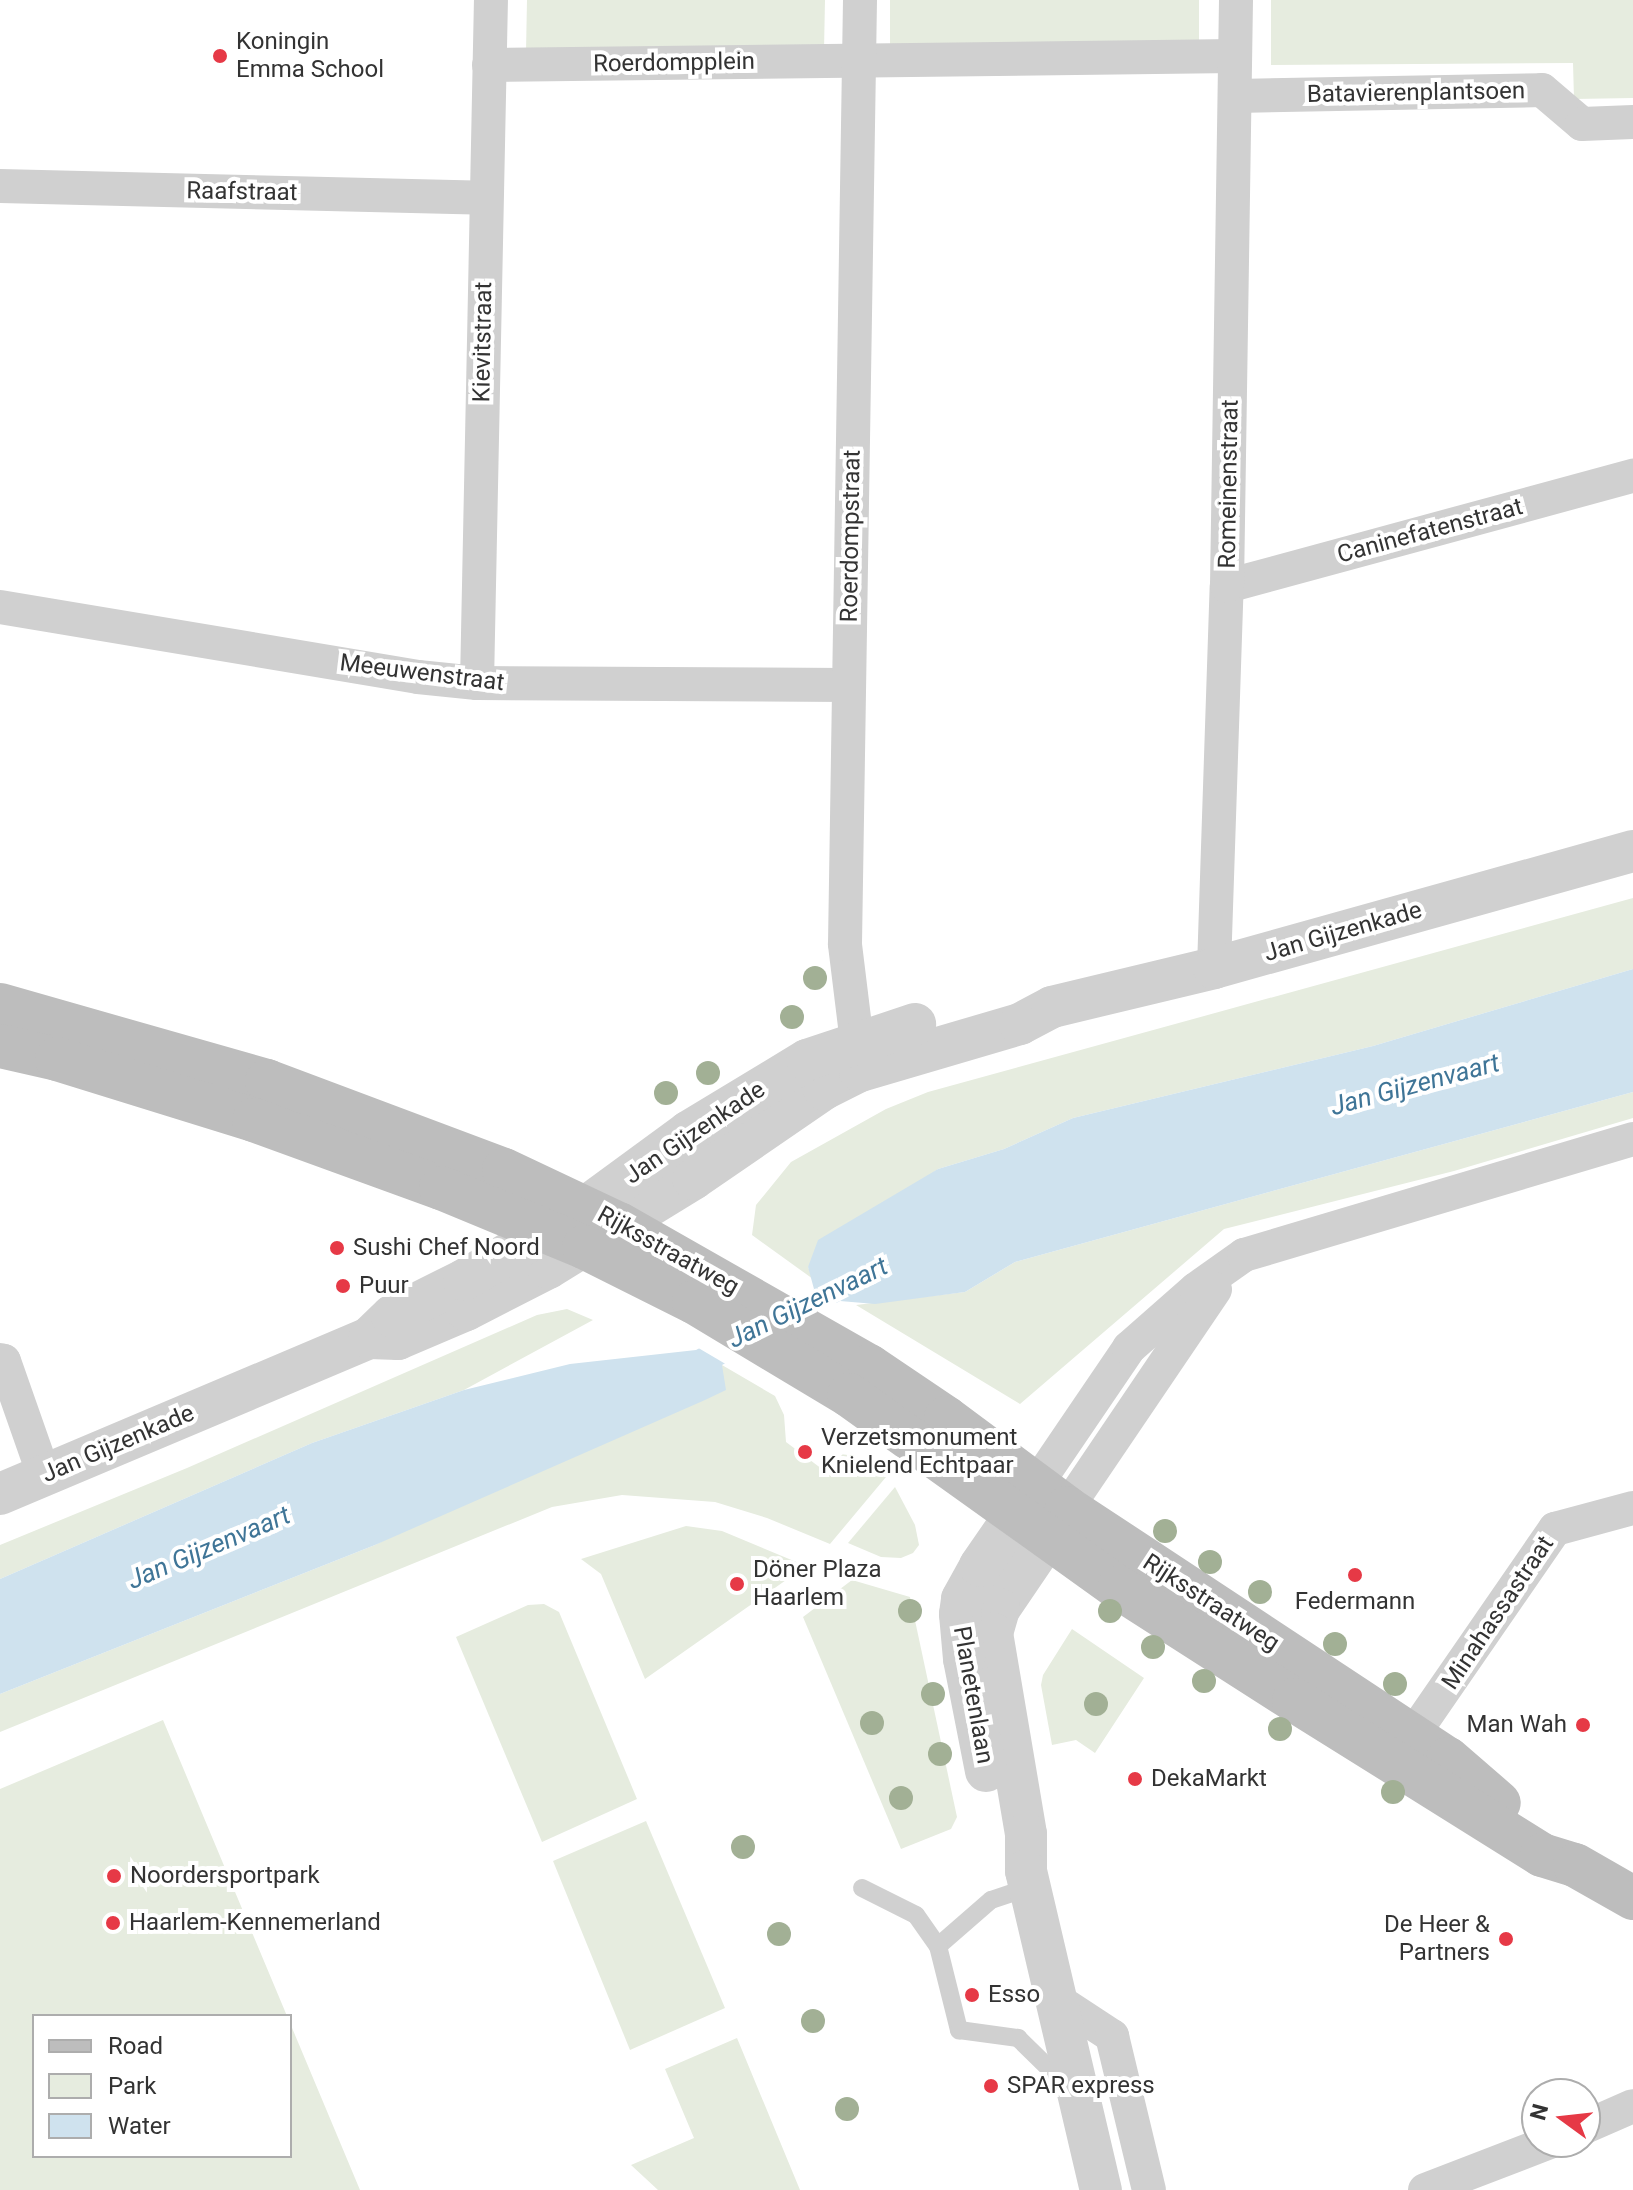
<!DOCTYPE html>
<html>
<head>
<meta charset="utf-8">
<style>
	body { margin:0 }
	#map { position:relative; width:1633px; height:2190px; overflow:hidden; background:#fff; font-family:Roboto,sans-serif }
	div>[style] { position:absolute }
	[style*='--x'] { left:calc(var(--x)*1px); top:calc(var(--y)*1px); width:calc(var(--w)*1px); rotate:calc(var(--a)*1deg) }
	.green>* { inset:0; background:#e6ecdf }
	.water>* { inset:0; background:#cfe2ee }
	.pier>* { inset:0; background:#fff }
	.service>* { height:18px; margin:-9px; padding:0 9px; transform-origin:9px; border-radius:9px; background:#d0d0d0 }
	.minor>* { height:34px; margin:-17px; padding:0 17px; transform-origin:17px; border-radius:17px; background:#d0d0d0 }
	.tertiary>* { height:42px; margin:-21px; padding:0 21px; transform-origin:21px; border-radius:21px; background:#d0d0d0 }
	.secondary>* { height:44px; margin:-22px; padding:0 22px; transform-origin:22px; border-radius:22px; background:#bdbdbd }
	.trees>* { width:24px; height:24px; margin:-12px; border-radius:50%; background:#a2b095 }
	.dots>* { width:22px; height:22px; translate:-50% -50%; box-sizing:border-box; border:4px solid #fff; border-radius:50% }
	span { translate:-50% -50%; white-space:nowrap; text-align:center; line-height:1.15; -webkit-text-stroke:8px #fff; paint-order:stroke }
	.poi-label { font-size:24px; color:#333 }
	.left { translate:0 -50%; text-align:left }
	.right { translate:-100% -50%; text-align:right }
	.street-label { font-size:24px; color:#333 }
	.water-label { font-size:26px; color:#3f7597; font-style:italic }
	.legend { position:absolute; left:32px; top:2014px; width:260px; height:144px; box-sizing:border-box; background:#fff; border:2px solid #adadad; margin:0; padding:10px 14px; list-style:none; font-size:24px; color:#333 }
	.legend li { display:flex; align-items:center; gap:16px; height:40px }
	.legend b { width:40px; border:2px solid #adadad }
	.north { position:absolute; left:1521px; top:2078px; width:80px; height:80px; box-sizing:border-box; background:#fff; border:2px solid #adadad; border-radius:50%; rotate:285deg; font-size:22px; font-weight:700; line-height:32px; text-align:center; color:#333 }
	.north::after { content:''; display:block; margin:auto; width:28px; height:36px; background:#e63946; clip-path:polygon(50% 0,100% 100%,50% 72%,0 100%) }
</style>
</head>
<body>
<div id="map">
	<div class="green">
		<div style="clip-path:polygon(527px 0,825px 0,824px 50px,526px 52px)"></div>
		<div style="clip-path:polygon(890px 0,1199px 0,1199px 45px,890px 46px)"></div>
		<div style="clip-path:polygon(1271px 0,1633px 0,1633px 98px,1574px 99px,1573px 63px,1271px 65px)"></div>
		<div style="clip-path:polygon(1633px 898px,1633px 969px,1373px 1046px,1073px 1118px,1004px 1149px,938px 1169px,808px 1267px,813px 1279px,752px 1235px,756px 1205px,791px 1162px,886px 1109px,928px 1092px)"></div>
		<div style="clip-path:polygon(1633px 1092px,1633px 1118px,1454px 1171px,1224px 1229px,1020px 1404px,856px 1305px,965px 1292px,1015px 1262px)"></div>
		<div style="clip-path:polygon(567px 1309px,593px 1320px,464px 1390px,312px 1443px,0 1579px,0 1545px,187px 1468px,537px 1315px)"></div>
		<div style="clip-path:polygon(722px 1365px,775px 1396px,784px 1415px,786px 1442px,822px 1469px,840px 1454px,856px 1456px,886px 1477px,830px 1544px,767px 1518px,715px 1502px,622px 1495px,552px 1507px,0 1732px,0 1694px,375px 1545px)"></div>
		<div style="clip-path:polygon(895px 1487px,915px 1525px,919px 1545px,913px 1553px,901px 1558px,881px 1557px,848px 1543px)"></div>
		<div style="clip-path:polygon(686px 1526px,722px 1531px,806px 1566px,645px 1679px,601px 1574px,581px 1559px)"></div>
		<div style="clip-path:polygon(852px 1580px,910px 1597px,957px 1817px,951px 1829px,901px 1849px,803px 1617px)"></div>
		<div style="clip-path:polygon(544px 1604px,559px 1612px,637px 1799px,542px 1842px,456px 1637px,528px 1605px)"></div>
		<div style="clip-path:polygon(1072px 1629px,1144px 1678px,1095px 1753px,1076px 1740px,1052px 1745px,1041px 1685px,1043px 1675px)"></div>
		<div style="clip-path:polygon(163px 1720px,287px 2016px,34px 2016px,34px 2156px,290px 2156px,290px 2023px,360px 2190px,0 2190px,0 1789px)"></div>
		<div style="clip-path:polygon(646px 1821px,725px 2008px,630px 2050px,553px 1861px)"></div>
		<div style="clip-path:polygon(737px 2038px,800px 2190px,658px 2190px,631px 2165px,694px 2138px,665px 2069px)"></div>
	</div>
	<div class="water">
		<div style="clip-path:polygon(1633px 969px,1633px 1092px,1015px 1262px,965px 1292px,875px 1304px,840px 1301px,722px 1365px,726px 1390px,705px 1400px,375px 1545px,0 1694px,0 1579px,312px 1443px,464px 1390px,570px 1364px,696px 1350px,814px 1289px,808px 1267px,818px 1240px,938px 1169px,1004px 1149px,1073px 1118px,1373px 1046px)"></div>
	</div>
	<div class="pier">
		<div style="clip-path:polygon(809px 1287px,842px 1306px,729px 1366px,695px 1346px)"></div>
	</div>
	<div class="service">
		<div style="--x:1030;--y:1887;--w:41;--a:161.6"></div>
		<div style="--x:991;--y:1900;--w:70;--a:139"></div>
		<div style="--x:938;--y:1946;--w:87;--a:76"></div>
		<div style="--x:959;--y:2030;--w:60;--a:7.7"></div>
		<div style="--x:1018;--y:2038;--w:69;--a:44.4"></div>
		<div style="--x:862;--y:1888;--w:60;--a:26.6"></div>
		<div style="--x:916;--y:1915;--w:38;--a:55"></div>
	</div>
	<div class="minor">
		<div style="--x:489;--y:65;--w:746;--a:-0.69"></div>
		<div style="--x:1236;--y:96;--w:306;--a:-1.1"></div>
		<div style="--x:1542;--y:90;--w:52;--a:40.4"></div>
		<div style="--x:1582;--y:124;--w:51;--a:-2.2"></div>
		<div style="--x:0;--y:186;--w:485;--a:1.4"></div>
		<div style="--x:1227;--y:586;--w:421;--a:-15.2"></div>
		<div style="--x:0;--y:607;--w:424;--a:9.5"></div>
		<div style="--x:418;--y:677;--w:59;--a:5.8"></div>
		<div style="--x:477;--y:683;--w:371;--a:0.3"></div>
		<div style="--x:477;--y:683;--w:683;--a:-88.83"></div>
		<div style="--x:1214;--y:968;--w:382;--a:-88.1"></div>
		<div style="--x:1227;--y:586;--w:586;--a:-89.12"></div>
		<div style="--x:860;--y:1067;--w:124;--a:-97"></div>
		<div style="--x:845;--y:944;--w:944;--a:-89.09"></div>
		<div style="--x:0;--y:1360;--w:4;--a:14"></div>
		<div style="--x:4;--y:1361;--w:121;--a:70.7"></div>
		<div style="--x:1036;--y:1485;--w:166;--a:-55.8"></div>
		<div style="--x:1129;--y:1348;--w:89;--a:-41.4"></div>
		<div style="--x:1196;--y:1289;--w:59;--a:-35.3"></div>
		<div style="--x:1244;--y:1255;--w:406;--a:-16.6"></div>
		<div style="--x:1067;--y:1508;--w:264;--a:-55.9"></div>
		<div style="--x:1399;--y:1755;--w:275;--a:-55.4"></div>
		<div style="--x:1555;--y:1529;--w:81;--a:-15.1"></div>
		<div style="--x:1057;--y:2000;--w:66;--a:33.2"></div>
		<div style="--x:1112;--y:2036;--w:158;--a:76.5"></div>
		<div style="--x:1585;--y:2127;--w:52;--a:-23.6"></div>
		<div style="--x:1425;--y:2190;--w:134;--a:-21"></div>
	</div>
	<div class="tertiary">
		<div style="--x:369;--y:1338;--w:29;--a:2"></div>
		<div style="--x:398;--y:1339;--w:74;--a:-23.1"></div>
		<div style="--x:466;--y:1310;--w:92;--a:-27.1"></div>
		<div style="--x:548;--y:1268;--w:170;--a:-31.5"></div>
		<div style="--x:693;--y:1179;--w:159;--a:-34.5"></div>
		<div style="--x:824;--y:1089;--w:40;--a:-26.6"></div>
		<div style="--x:860;--y:1071;--w:167;--a:-16.4"></div>
		<div style="--x:1020;--y:1024;--w:36;--a:-28"></div>
		<div style="--x:1052;--y:1007;--w:167;--a:-13.5"></div>
		<div style="--x:1214;--y:968;--w:435;--a:-15.6"></div>
		<div style="--x:0;--y:1494;--w:401;--a:-22.9"></div>
		<div style="--x:369;--y:1338;--w:32;--a:-44"></div>
		<div style="--x:392;--y:1316;--w:80;--a:-26.6"></div>
		<div style="--x:464;--y:1280;--w:142;--a:-30.9"></div>
		<div style="--x:586;--y:1207;--w:127;--a:-36.3"></div>
		<div style="--x:688;--y:1132;--w:139;--a:-31.2"></div>
		<div style="--x:807;--y:1060;--w:114;--a:-18.4"></div>
		<div style="--x:1067;--y:1509;--w:121;--a:124.2"></div>
		<div style="--x:999;--y:1609;--w:25;--a:106"></div>
		<div style="--x:992;--y:1633;--w:204;--a:80.4"></div>
		<div style="--x:1026;--y:1834;--w:37;--a:90"></div>
		<div style="--x:1026;--y:1871;--w:328;--a:76.8"></div>
		<div style="--x:986;--y:1771;--w:114;--a:-101.1"></div>
		<div style="--x:964;--y:1659;--w:45;--a:-95.1"></div>
		<div style="--x:960;--y:1614;--w:15;--a:-82"></div>
		<div style="--x:962;--y:1599;--w:38;--a:-61"></div>
		<div style="--x:980;--y:1566;--w:97;--a:-55.5"></div>
	</div>
	<div class="secondary">
		<div style="--x:0;--y:1005;--w:278;--a:15.9"></div>
		<div style="--x:267;--y:1081;--w:253;--a:20.6"></div>
		<div style="--x:504;--y:1170;--w:127;--a:25.2"></div>
		<div style="--x:619;--y:1224;--w:288;--a:29.6"></div>
		<div style="--x:869;--y:1366;--w:93;--a:34"></div>
		<div style="--x:946;--y:1418;--w:151;--a:36.6"></div>
		<div style="--x:1067;--y:1508;--w:456;--a:33.4"></div>
		<div style="--x:1448;--y:1759;--w:67;--a:40.8"></div>
		<div style="--x:0;--y:1046;--w:58;--a:12.8"></div>
		<div style="--x:57;--y:1059;--w:206;--a:17.2"></div>
		<div style="--x:254;--y:1120;--w:199;--a:20"></div>
		<div style="--x:441;--y:1188;--w:155;--a:22.4"></div>
		<div style="--x:584;--y:1247;--w:123;--a:26.6"></div>
		<div style="--x:694;--y:1302;--w:181;--a:31"></div>
		<div style="--x:849;--y:1395;--w:332;--a:35.6"></div>
		<div style="--x:1119;--y:1588;--w:208;--a:32.6"></div>
		<div style="--x:1294;--y:1700;--w:292;--a:32"></div>
		<div style="--x:1542;--y:1855;--w:34;--a:17"></div>
		<div style="--x:1575;--y:1865;--w:67;--a:29.6"></div>
	</div>
	<div class="trees">
		<div style="left:815px;top:978px"></div>
		<div style="left:792px;top:1017px"></div>
		<div style="left:708px;top:1073px"></div>
		<div style="left:666px;top:1093px"></div>
		<div style="left:1165px;top:1531px"></div>
		<div style="left:1210px;top:1562px"></div>
		<div style="left:1260px;top:1592px"></div>
		<div style="left:910px;top:1611px"></div>
		<div style="left:1110px;top:1611px"></div>
		<div style="left:1335px;top:1644px"></div>
		<div style="left:1153px;top:1647px"></div>
		<div style="left:1204px;top:1681px"></div>
		<div style="left:1395px;top:1684px"></div>
		<div style="left:933px;top:1694px"></div>
		<div style="left:1096px;top:1704px"></div>
		<div style="left:872px;top:1723px"></div>
		<div style="left:1280px;top:1729px"></div>
		<div style="left:940px;top:1754px"></div>
		<div style="left:1393px;top:1792px"></div>
		<div style="left:901px;top:1798px"></div>
		<div style="left:743px;top:1847px"></div>
		<div style="left:779px;top:1934px"></div>
		<div style="left:813px;top:2021px"></div>
		<div style="left:847px;top:2109px"></div>
	</div>
	<div class="dots">
		<div style="left:220px;top:56px;background:#e63946"></div>
		<div style="left:337px;top:1248px;background:#e63946"></div>
		<div style="left:343px;top:1286px;background:#e63946"></div>
		<div style="left:805px;top:1452px;background:#e63946"></div>
		<div style="left:1355px;top:1575px;background:#e63946"></div>
		<div style="left:737px;top:1584px;background:#e63946"></div>
		<div style="left:1583px;top:1725px;background:#e63946"></div>
		<div style="left:1135px;top:1779px;background:#e63946"></div>
		<div style="left:114px;top:1876px;background:#e63946"></div>
		<div style="left:113px;top:1923px;background:#e63946"></div>
		<div style="left:1506px;top:1939px;background:#e63946"></div>
		<div style="left:972px;top:1995px;background:#e63946"></div>
		<div style="left:991px;top:2086px;background:#e63946"></div>
	</div>
	<div class="poi-label">
		<span class="left" style="left:236px;top:56px">Koningin<br>Emma School</span>
		<span class="left" style="left:353px;top:1248px">Sushi Chef Noord</span>
		<span class="left" style="left:359px;top:1286px">Puur</span>
		<span class="left" style="left:821px;top:1452px">Verzetsmonument<br>Knielend Echtpaar</span>
		<span class="left" style="left:753px;top:1584px">Döner Plaza<br>Haarlem</span>
		<span style="left:1355px;top:1602px">Federmann</span>
		<span class="right" style="left:1567px;top:1725px">Man Wah</span>
		<span class="left" style="left:1151px;top:1779px">DekaMarkt</span>
		<span class="left" style="left:130px;top:1876px">Noordersportpark</span>
		<span class="left" style="left:129px;top:1923px">Haarlem-Kennemerland</span>
		<span class="right" style="left:1490px;top:1939px">De Heer &amp;<br>Partners</span>
		<span class="left" style="left:988px;top:1995px">Esso</span>
		<span class="left" style="left:1007px;top:2086px">SPAR express</span>
	</div>
	<div class="street-label">
		<span style="left:674px;top:63px;rotate:-1deg">Roerdompplein</span>
		<span style="left:1416px;top:93px;rotate:-1deg">Batavierenplantsoen</span>
		<span style="left:242px;top:192px;rotate:1deg">Raafstraat</span>
		<span style="left:483px;top:342px;rotate:-89deg">Kievitstraat</span>
		<span style="left:1229px;top:484px;rotate:-89deg">Romeinenstraat</span>
		<span style="left:1430px;top:531px;rotate:-15deg">Caninefatenstraat</span>
		<span style="left:851px;top:536px;rotate:-89deg">Roerdompstraat</span>
		<span style="left:422px;top:673px;rotate:7deg">Meeuwenstraat</span>
		<span style="left:1343px;top:932px;rotate:-16deg">Jan Gijzenkade</span>
		<span style="left:695px;top:1133px;rotate:-34deg">Jan Gijzenkade</span>
		<span style="left:668px;top:1251px;rotate:29deg">Rijksstraatweg</span>
		<span style="left:118px;top:1444px;rotate:-23deg">Jan Gijzenkade</span>
		<span style="left:1211px;top:1603px;rotate:33deg">Rijksstraatweg</span>
		<span style="left:1498px;top:1613px;rotate:-56deg">Minahassastraat</span>
		<span style="left:973px;top:1695px;rotate:80deg">Planetenlaan</span>
	</div>
	<div class="water-label">
		<span style="left:1415px;top:1085px;rotate:-15deg">Jan Gijzenvaart</span>
		<span style="left:808px;top:1303px;rotate:-26deg">Jan Gijzenvaart</span>
		<span style="left:209px;top:1548px;rotate:-23deg">Jan Gijzenvaart</span>
	</div>
	<ul class="legend">
	<li><b style="height:10px;background:#bdbdbd"></b>Road</li>
	<li><b style="height:22px;background:#e6ecdf"></b>Park</li>
	<li><b style="height:22px;background:#cfe2ee"></b>Water</li>
	</ul>
	<div class="north">N</div>
</div>
</body>
</html>
